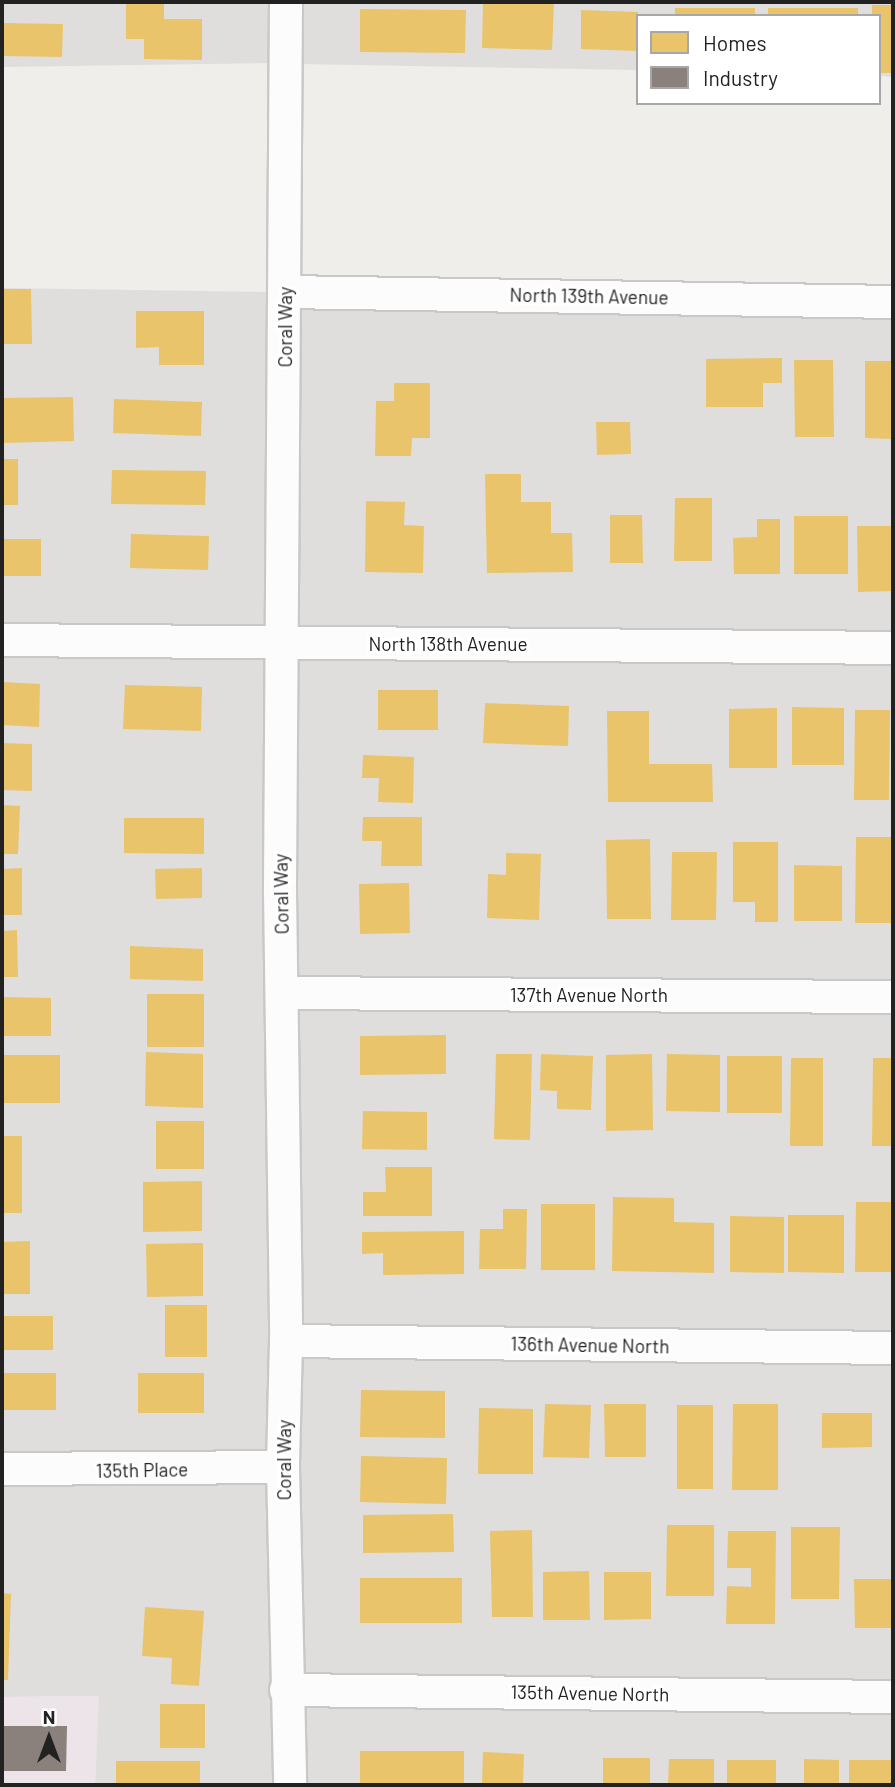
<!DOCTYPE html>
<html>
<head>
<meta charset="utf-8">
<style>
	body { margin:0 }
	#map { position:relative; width:895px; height:1787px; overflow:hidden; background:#f0eeeb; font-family:Barlow,sans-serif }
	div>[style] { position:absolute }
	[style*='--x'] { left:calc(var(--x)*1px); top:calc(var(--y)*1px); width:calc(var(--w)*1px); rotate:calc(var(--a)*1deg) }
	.residential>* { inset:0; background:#dfdedc }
	.industrial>* { inset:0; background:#ede4e9 }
	.homes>* { inset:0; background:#e9c46a }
	.industry>* { inset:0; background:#8a817c }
	.roads { filter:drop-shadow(2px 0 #c9c8c7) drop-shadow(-2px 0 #c9c8c7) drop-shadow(0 2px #c9c8c7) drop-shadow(0 -2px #c9c8c7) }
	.street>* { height:32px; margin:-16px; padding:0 16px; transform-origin:16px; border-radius:16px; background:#fdfcfc }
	span { translate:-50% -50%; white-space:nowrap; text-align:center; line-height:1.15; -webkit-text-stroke:7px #fff; paint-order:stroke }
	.street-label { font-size:19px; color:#222 }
	.frame { position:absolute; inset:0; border:4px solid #222; pointer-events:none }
	.legend { position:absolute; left:636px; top:14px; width:245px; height:91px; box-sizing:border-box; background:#fff; border:2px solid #a7a7a7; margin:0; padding:9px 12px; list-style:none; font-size:21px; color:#222 }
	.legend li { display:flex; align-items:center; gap:14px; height:35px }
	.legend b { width:35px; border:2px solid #a7a7a7 }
	.north { position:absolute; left:14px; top:1703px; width:70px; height:70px; -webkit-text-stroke:5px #fff; paint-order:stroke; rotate:0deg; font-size:19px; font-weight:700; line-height:28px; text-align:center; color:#222 }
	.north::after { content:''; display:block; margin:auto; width:24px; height:32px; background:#222; clip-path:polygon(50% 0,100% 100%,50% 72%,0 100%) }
</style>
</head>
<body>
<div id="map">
	<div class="residential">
		<div style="clip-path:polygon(2px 2px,272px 2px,271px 63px,2px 67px)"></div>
		<div style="clip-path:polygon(300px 2px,893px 2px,893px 77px,879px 76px,879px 16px,638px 16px,638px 70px,300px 64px)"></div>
		<div style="clip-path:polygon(2px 288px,271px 292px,268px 627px,2px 624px)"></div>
		<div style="clip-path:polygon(299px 308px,893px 318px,893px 632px,296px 627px)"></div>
		<div style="clip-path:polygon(2px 656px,267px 658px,269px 1452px,2px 1453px)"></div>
		<div style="clip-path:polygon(296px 658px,893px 664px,893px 981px,298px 977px)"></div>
		<div style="clip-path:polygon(298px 1009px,893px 1013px,893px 1332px,300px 1326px)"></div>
		<div style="clip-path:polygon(300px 1357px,893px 1364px,893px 1681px,300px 1674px)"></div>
		<div style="clip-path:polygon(269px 1483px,276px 1785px,95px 1785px,98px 1696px,2px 1697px,2px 1485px)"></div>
		<div style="clip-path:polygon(301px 1706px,893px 1713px,893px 1785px,304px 1785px)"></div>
	</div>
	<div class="industrial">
		<div style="clip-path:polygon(99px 1696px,95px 1785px,2px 1785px,2px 1697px)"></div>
	</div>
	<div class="homes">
		<div style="clip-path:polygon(126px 2px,164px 2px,164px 19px,202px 19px,202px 60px,144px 59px,144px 39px,126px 39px)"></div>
		<div style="clip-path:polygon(483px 2px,554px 3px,552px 50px,482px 48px)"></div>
		<div style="clip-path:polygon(872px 5px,893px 5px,893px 73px,879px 73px,879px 16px,872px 16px)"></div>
		<div style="clip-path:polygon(675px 8px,755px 8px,755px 16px,675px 16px)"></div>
		<div style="clip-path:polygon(768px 8px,858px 8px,858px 16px,768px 16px)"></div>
		<div style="clip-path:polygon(360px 9px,466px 10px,465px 53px,360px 52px)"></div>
		<div style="clip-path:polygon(581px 10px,638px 12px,637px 51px,581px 49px)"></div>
		<div style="clip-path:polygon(2px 23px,63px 24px,62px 57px,2px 56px)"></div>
		<div style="clip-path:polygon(2px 289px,31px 289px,32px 344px,2px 344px)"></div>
		<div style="clip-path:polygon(136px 311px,204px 311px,204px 365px,159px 365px,159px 347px,136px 348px)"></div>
		<div style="clip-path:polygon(782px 358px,782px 383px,763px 383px,763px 407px,706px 407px,706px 359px)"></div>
		<div style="clip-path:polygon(794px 360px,833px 360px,834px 437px,795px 437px)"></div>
		<div style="clip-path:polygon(865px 361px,893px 361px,893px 439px,865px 438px)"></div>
		<div style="clip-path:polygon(394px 383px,430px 383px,430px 438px,412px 438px,411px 456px,375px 456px,376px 401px,394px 401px)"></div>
		<div style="clip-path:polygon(73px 397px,74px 441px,2px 443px,2px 398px)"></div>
		<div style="clip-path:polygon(114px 399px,202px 402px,201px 436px,113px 433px)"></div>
		<div style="clip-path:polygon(596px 422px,630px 422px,631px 454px,597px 455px)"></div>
		<div style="clip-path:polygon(2px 459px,18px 459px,18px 505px,2px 505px)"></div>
		<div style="clip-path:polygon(112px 470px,206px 471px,205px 505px,111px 504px)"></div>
		<div style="clip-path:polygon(485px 474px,521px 474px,521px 502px,551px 502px,551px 533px,572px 533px,573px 572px,487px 573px)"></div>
		<div style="clip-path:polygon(675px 498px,712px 498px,712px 561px,674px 561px)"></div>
		<div style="clip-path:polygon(366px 501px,405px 502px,404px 525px,424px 526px,423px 573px,365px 572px)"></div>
		<div style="clip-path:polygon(610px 515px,642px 515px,643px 563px,610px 563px)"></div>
		<div style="clip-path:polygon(794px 516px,848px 516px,848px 574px,794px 574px)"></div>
		<div style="clip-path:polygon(757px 519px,780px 519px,780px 574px,734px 574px,733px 538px,757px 537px)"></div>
		<div style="clip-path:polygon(857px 526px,893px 526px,893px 591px,858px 592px)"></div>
		<div style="clip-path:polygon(131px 534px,209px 536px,208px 570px,130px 568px)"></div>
		<div style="clip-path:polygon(2px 539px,41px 539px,41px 576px,2px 576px)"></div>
		<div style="clip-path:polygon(2px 682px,40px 684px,39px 727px,2px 725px)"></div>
		<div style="clip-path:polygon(125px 685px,202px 687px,201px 731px,123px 729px)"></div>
		<div style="clip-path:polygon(378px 690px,438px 690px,438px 730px,378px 730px)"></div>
		<div style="clip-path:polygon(485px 703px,569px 706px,568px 746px,483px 743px)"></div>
		<div style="clip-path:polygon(792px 707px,844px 708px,844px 765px,792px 765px)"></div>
		<div style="clip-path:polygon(777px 708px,777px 768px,729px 768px,729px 709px)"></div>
		<div style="clip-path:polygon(855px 710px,890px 710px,889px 800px,854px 800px)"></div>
		<div style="clip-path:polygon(607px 711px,649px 711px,649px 764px,712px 764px,713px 802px,608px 802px)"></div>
		<div style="clip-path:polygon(2px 743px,32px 744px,32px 791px,2px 790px)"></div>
		<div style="clip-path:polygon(363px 755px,414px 757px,413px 803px,378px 802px,379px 778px,362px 778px)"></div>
		<div style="clip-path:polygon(2px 805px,20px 806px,18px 854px,2px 854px)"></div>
		<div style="clip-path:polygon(363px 817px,422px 817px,422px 866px,381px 866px,382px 841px,362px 841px)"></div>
		<div style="clip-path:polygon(124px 818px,204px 818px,204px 854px,124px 853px)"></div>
		<div style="clip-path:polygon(856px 837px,893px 837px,892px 923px,855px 923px)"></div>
		<div style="clip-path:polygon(650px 839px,651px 919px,607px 919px,606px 840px)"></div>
		<div style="clip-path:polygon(733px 842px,778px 842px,778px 922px,755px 922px,755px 902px,733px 902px)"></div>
		<div style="clip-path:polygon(672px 852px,717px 852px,716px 920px,671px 920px)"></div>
		<div style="clip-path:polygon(506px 853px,541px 854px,539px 920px,487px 918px,488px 874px,506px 875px)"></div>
		<div style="clip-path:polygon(794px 865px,842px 866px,842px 921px,794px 921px)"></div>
		<div style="clip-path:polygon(22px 868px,22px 915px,2px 915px,2px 869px)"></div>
		<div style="clip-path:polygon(202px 868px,202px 898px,156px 899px,155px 869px)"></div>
		<div style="clip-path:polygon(409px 883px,410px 933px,360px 934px,359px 884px)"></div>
		<div style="clip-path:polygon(17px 930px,18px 977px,2px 977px,2px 931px)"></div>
		<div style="clip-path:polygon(130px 946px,203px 949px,203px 981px,130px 979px)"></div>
		<div style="clip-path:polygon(147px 994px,204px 994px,204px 1047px,147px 1047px)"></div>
		<div style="clip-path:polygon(2px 997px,51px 998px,51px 1036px,2px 1036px)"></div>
		<div style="clip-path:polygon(446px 1035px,446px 1074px,360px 1075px,360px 1036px)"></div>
		<div style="clip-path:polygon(146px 1052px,203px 1054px,203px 1108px,145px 1106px)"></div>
		<div style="clip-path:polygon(496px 1054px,532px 1054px,530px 1140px,494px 1139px)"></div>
		<div style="clip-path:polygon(541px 1054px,593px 1056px,591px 1110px,557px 1109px,557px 1091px,540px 1090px)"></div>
		<div style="clip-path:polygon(652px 1054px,653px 1130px,606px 1131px,606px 1055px)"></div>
		<div style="clip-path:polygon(667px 1054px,720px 1055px,720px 1112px,666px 1111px)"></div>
		<div style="clip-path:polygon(2px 1055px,60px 1055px,60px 1103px,2px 1103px)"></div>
		<div style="clip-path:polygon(727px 1056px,782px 1056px,782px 1113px,727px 1113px)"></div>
		<div style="clip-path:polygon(791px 1058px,823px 1058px,823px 1146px,790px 1146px)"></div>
		<div style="clip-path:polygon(873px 1058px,893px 1058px,893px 1146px,872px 1146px)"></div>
		<div style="clip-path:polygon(363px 1111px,427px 1112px,427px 1150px,362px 1149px)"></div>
		<div style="clip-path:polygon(156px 1121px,204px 1121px,204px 1169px,156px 1169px)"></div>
		<div style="clip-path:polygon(2px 1136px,22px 1136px,22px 1213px,2px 1213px)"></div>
		<div style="clip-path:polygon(385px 1167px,432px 1167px,432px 1216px,363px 1216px,363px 1192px,386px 1192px)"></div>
		<div style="clip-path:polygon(202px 1181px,202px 1231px,143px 1232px,143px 1182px)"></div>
		<div style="clip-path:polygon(613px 1197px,674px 1198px,674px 1222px,714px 1223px,714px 1273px,612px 1271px)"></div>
		<div style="clip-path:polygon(856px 1202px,893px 1202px,893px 1272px,855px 1272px)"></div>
		<div style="clip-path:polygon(541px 1204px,595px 1204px,595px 1270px,541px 1270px)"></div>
		<div style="clip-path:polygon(503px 1209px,527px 1209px,526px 1269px,479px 1269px,480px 1229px,503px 1229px)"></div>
		<div style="clip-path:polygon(788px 1215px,844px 1215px,844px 1273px,788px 1272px)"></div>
		<div style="clip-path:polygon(730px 1216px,784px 1217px,784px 1273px,730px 1272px)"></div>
		<div style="clip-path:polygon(464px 1231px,464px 1274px,383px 1275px,383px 1253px,362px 1254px,362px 1232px)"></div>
		<div style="clip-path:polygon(30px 1241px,30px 1294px,2px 1294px,2px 1242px)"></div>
		<div style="clip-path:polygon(203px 1243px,203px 1296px,147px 1297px,146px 1244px)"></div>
		<div style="clip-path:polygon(165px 1305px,207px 1305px,207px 1357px,165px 1357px)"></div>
		<div style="clip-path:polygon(2px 1316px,53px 1316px,53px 1350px,2px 1350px)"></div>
		<div style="clip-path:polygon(2px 1373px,56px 1373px,56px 1410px,2px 1410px)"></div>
		<div style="clip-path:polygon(138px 1373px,204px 1373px,204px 1413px,138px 1413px)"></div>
		<div style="clip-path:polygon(361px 1390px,445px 1391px,445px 1438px,360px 1437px)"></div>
		<div style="clip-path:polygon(545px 1404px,591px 1405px,589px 1458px,543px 1457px)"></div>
		<div style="clip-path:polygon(604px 1404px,646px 1404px,646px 1457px,605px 1457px)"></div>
		<div style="clip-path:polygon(733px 1404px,778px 1404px,778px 1490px,732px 1490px)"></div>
		<div style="clip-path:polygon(677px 1405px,713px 1405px,713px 1489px,677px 1489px)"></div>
		<div style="clip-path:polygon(479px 1408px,533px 1409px,533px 1474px,478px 1474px)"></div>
		<div style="clip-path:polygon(822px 1413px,872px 1413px,872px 1447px,822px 1448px)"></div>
		<div style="clip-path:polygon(361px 1456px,447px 1458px,446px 1504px,360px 1502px)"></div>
		<div style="clip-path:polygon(453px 1514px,454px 1552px,363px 1553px,363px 1515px)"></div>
		<div style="clip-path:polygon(667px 1525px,714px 1525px,714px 1596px,666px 1596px)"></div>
		<div style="clip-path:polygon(791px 1527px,840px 1527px,839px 1599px,791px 1599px)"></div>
		<div style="clip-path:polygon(532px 1530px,533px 1617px,492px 1617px,490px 1531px)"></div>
		<div style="clip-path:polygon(728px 1531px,776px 1531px,775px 1624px,726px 1624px,727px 1586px,751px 1587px,751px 1568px,727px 1568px)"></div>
		<div style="clip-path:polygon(589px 1571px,590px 1620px,543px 1620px,543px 1572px)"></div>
		<div style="clip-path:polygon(604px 1572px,651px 1572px,651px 1619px,604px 1620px)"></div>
		<div style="clip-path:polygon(360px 1578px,462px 1578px,462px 1623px,360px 1623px)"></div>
		<div style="clip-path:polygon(854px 1579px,893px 1579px,893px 1628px,855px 1628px)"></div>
		<div style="clip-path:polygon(2px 1593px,11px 1594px,8px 1680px,2px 1680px)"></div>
		<div style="clip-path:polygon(145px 1607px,204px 1611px,199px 1686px,171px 1684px,172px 1658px,142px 1656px)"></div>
		<div style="clip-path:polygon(160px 1704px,205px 1704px,205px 1748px,160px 1748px)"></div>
		<div style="clip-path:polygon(360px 1751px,464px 1751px,464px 1785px,360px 1785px)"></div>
		<div style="clip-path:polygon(483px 1752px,524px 1754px,523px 1785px,482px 1785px)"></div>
		<div style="clip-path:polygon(603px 1758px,650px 1758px,650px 1785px,603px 1785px)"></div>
		<div style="clip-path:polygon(669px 1759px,714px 1759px,714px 1785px,668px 1785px)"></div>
		<div style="clip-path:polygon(804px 1759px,839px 1760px,839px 1785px,804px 1785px)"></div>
		<div style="clip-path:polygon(727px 1760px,776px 1760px,776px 1785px,727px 1785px)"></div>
		<div style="clip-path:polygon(849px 1760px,893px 1760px,893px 1785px,849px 1785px)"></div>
		<div style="clip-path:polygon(116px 1761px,200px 1761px,200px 1785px,116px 1785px)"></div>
	</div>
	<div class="industry">
		<div style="clip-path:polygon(2px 1726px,67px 1726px,66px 1771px,2px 1771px)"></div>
	</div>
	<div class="roads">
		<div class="street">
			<div style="--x:286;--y:2;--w:890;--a:90.39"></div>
			<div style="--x:280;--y:892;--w:449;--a:89.2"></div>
			<div style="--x:286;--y:1341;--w:126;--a:91.4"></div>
			<div style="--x:283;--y:1467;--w:318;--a:88.7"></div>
			<div style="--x:285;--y:292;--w:608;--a:0.94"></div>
			<div style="--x:2;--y:640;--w:891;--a:0.51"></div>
			<div style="--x:284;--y:993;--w:609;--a:0.38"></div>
			<div style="--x:286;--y:1341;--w:607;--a:0.66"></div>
			<div style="--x:2;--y:1469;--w:281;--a:-0.4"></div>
			<div style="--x:286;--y:1690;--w:607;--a:0.66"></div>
		</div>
	</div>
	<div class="street-label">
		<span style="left:589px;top:296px;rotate:1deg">North 139th Avenue</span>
		<span style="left:285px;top:327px;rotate:-90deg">Coral Way</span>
		<span style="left:448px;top:644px">North 138th Avenue</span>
		<span style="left:281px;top:894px;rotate:-91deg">Coral Way</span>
		<span style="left:589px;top:995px">137th Avenue North</span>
		<span style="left:590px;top:1345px;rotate:1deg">136th Avenue North</span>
		<span style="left:284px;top:1460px;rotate:-90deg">Coral Way</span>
		<span style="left:142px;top:1470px;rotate:-1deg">135th Place</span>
		<span style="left:590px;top:1693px;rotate:1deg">135th Avenue North</span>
	</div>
	<div class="frame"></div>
	<ul class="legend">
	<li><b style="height:19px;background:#e9c46a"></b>Homes</li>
	<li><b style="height:19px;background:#8a817c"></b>Industry</li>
	</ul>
	<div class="north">N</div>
</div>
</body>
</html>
